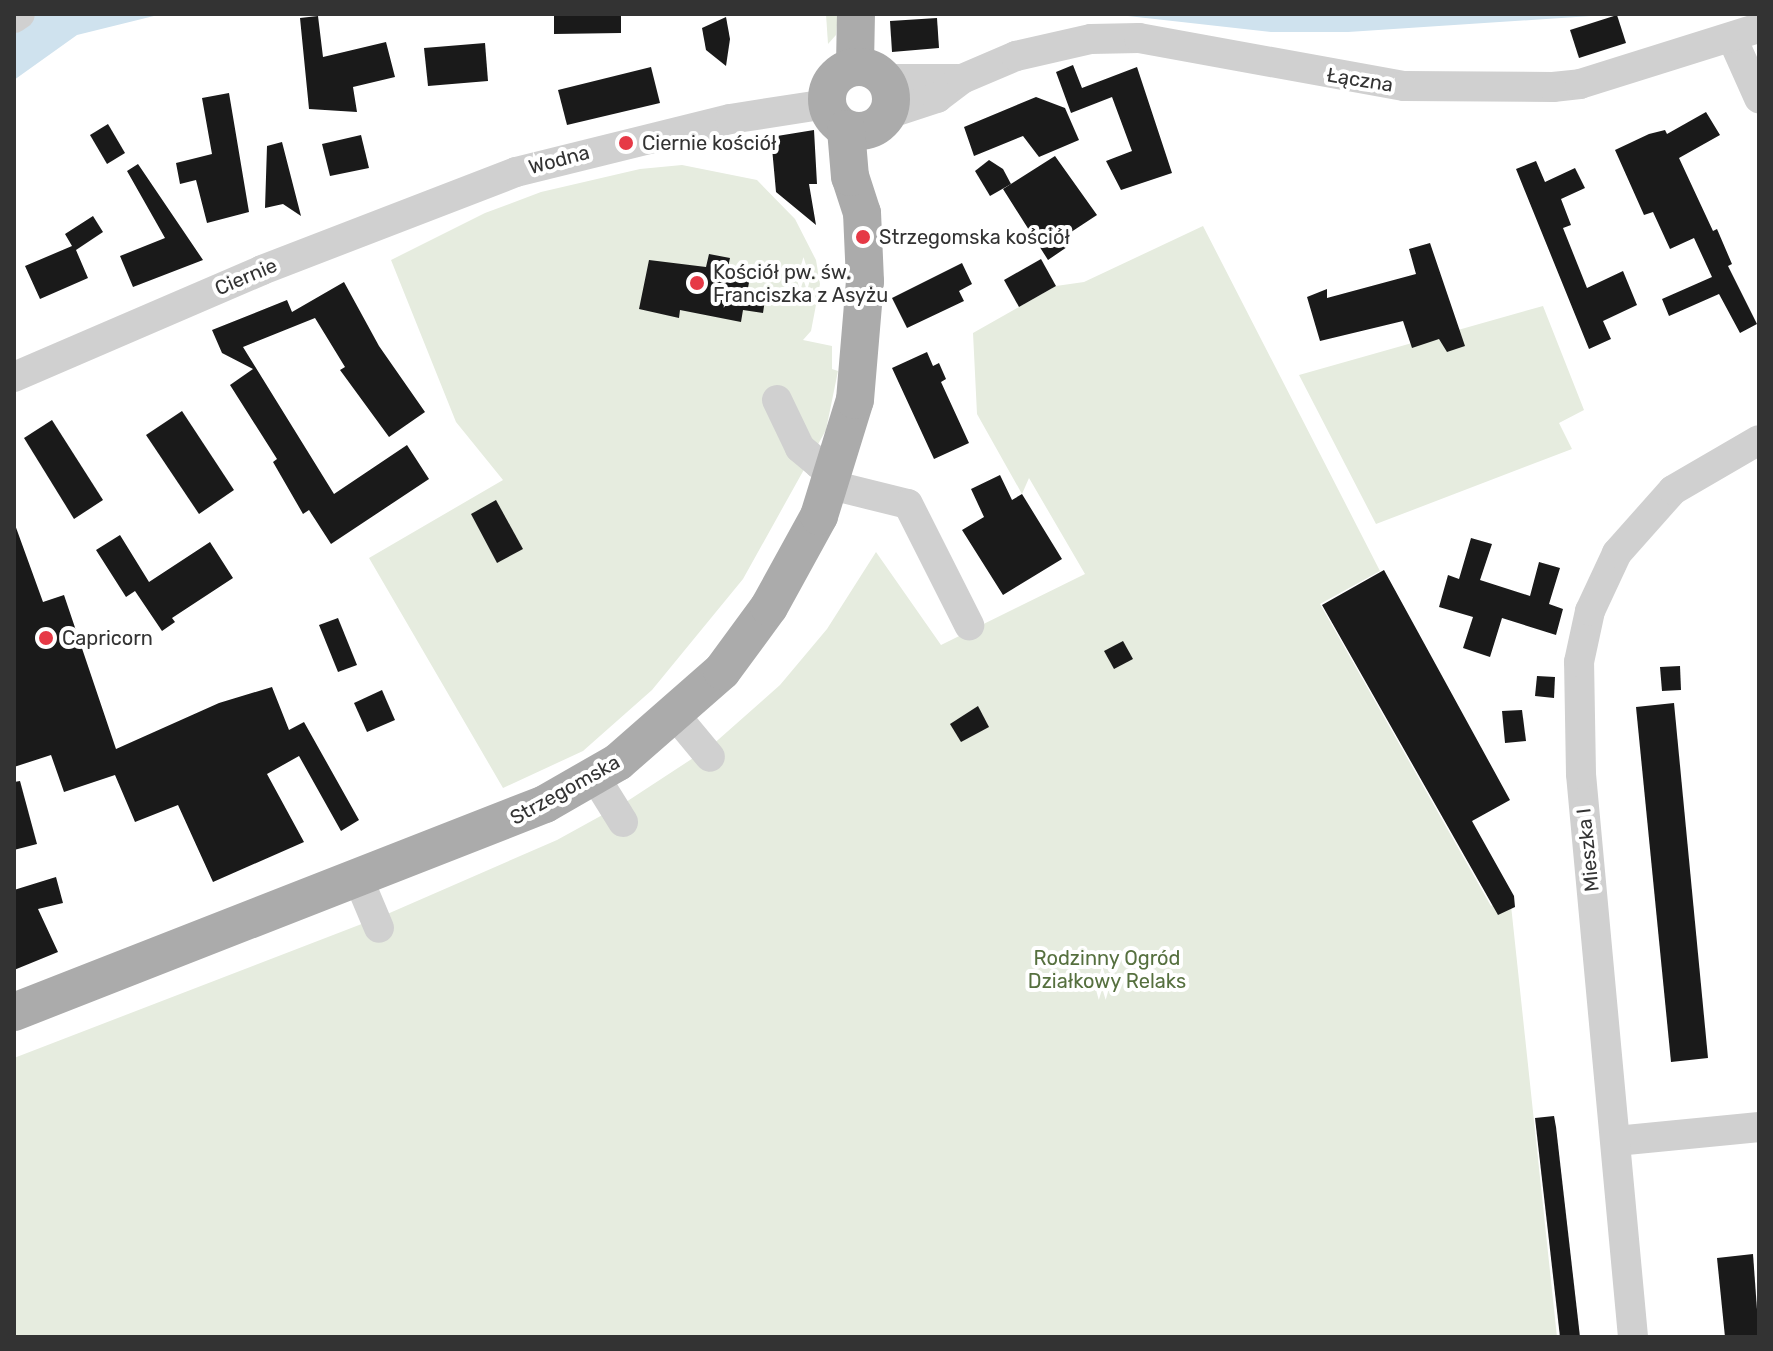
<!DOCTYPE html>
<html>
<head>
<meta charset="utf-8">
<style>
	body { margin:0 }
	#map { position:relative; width:1773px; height:1351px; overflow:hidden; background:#fff; font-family:Rubik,sans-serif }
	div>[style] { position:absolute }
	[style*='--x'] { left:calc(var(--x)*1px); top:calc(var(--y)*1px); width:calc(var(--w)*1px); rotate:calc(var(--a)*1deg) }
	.green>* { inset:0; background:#e6ecdf }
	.water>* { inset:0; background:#cfe2ee }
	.building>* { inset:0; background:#1a1a1a }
	.minor>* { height:30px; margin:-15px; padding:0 15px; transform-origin:15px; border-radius:15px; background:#d0d0d0 }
	.major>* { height:38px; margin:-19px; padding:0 19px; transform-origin:19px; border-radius:19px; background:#ababab }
	.major>.ring { margin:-19px; padding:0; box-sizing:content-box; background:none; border:38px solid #ababab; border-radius:50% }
	.dots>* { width:22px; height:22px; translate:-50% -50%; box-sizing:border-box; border:4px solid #fff; border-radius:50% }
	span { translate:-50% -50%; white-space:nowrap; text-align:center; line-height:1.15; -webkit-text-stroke:8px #fff; paint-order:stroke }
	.street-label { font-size:20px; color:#333 }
	.poi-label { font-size:20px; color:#333 }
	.left { translate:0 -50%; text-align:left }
	.park-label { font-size:20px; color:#56703f }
	.frame { position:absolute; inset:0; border:16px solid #333; pointer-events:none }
</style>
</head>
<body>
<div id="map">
	<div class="green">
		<div style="clip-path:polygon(826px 14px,838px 14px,836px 35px,828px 44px)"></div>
		<div style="clip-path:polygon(682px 165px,757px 180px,795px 219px,816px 260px,820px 284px,811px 331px,803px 340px,832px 346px,832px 369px,838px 371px,826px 430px,743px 579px,652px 690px,583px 751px,503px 788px,369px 558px,503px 480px,456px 422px,391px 260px,485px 213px,541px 192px,640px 169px)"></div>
		<div style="clip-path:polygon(1203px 226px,1380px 571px,1320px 604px,1491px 906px,1510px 896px,1557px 1337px,14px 1337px,14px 1058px,385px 915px,557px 840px,626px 802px,710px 747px,780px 685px,827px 629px,876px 552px,941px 645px,1085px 574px,1029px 478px,1022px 494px,977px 414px,973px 333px,1056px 286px,1084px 282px)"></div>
		<div style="clip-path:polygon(1543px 306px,1584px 410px,1559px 423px,1572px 449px,1376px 524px,1299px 375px)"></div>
	</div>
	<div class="water">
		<div style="clip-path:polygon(37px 14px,162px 14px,77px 35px,14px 80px,14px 32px)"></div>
		<div style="clip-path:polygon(1110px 14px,1621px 14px,1348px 32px,1271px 32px)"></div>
	</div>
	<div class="building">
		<div style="clip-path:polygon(554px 14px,621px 14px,621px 33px,554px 34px)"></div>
		<div style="clip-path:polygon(1617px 15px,1626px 43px,1579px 58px,1570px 30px)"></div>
		<div style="clip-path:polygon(318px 16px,323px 57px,386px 42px,395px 77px,353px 87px,357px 112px,309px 109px,300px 18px)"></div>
		<div style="clip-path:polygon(726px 17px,730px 39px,726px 66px,706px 50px,702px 28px)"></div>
		<div style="clip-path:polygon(937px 18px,939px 48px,892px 52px,890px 21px)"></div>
		<div style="clip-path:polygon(485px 43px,488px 81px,428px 86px,424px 48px)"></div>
		<div style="clip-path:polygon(1073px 65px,1082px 88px,1137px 67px,1172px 173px,1121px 190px,1106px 161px,1132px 151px,1112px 97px,1071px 113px,1056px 72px)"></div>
		<div style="clip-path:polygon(651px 67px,660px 103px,567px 125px,558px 90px)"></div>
		<div style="clip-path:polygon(229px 93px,249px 212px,207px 223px,196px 180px,180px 184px,176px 163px,212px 154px,202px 98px)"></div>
		<div style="clip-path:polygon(1036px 97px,1065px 108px,1079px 140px,1039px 157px,1023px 136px,974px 156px,964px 127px)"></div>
		<div style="clip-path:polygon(1706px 112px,1720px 135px,1679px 158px,1713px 231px,1717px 229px,1732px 264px,1728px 266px,1757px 324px,1740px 333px,1719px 294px,1669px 316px,1662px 299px,1712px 277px,1694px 238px,1670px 249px,1653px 212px,1644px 215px,1615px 150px,1649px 134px,1665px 130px,1667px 134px)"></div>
		<div style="clip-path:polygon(108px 124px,125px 153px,107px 164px,90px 135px)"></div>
		<div style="clip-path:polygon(814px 130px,817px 184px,809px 184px,816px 225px,776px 192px,771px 137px)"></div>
		<div style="clip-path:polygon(361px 135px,369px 168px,330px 176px,322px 144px)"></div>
		<div style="clip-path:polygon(282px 142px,301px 216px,283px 204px,265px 208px,267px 146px)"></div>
		<div style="clip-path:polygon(1055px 156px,1097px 215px,1062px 238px,1067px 247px,1048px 260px,1003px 189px)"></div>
		<div style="clip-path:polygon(989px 160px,1003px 169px,1011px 184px,990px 196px,975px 171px)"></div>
		<div style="clip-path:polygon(1536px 161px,1545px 182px,1575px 168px,1585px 188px,1561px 199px,1571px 225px,1563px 228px,1587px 288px,1623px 271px,1637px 305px,1603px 321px,1611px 339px,1589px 349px,1516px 169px)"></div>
		<div style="clip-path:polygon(138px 164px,203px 260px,133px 287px,120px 256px,165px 238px,127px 171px)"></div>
		<div style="clip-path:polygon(93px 216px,103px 232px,76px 250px,88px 278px,40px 299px,25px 266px,72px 246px,65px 234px)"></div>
		<div style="clip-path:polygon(1430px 243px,1465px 346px,1447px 352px,1439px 339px,1412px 348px,1403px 321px,1320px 341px,1307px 297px,1327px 289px,1327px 298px,1416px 274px,1409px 249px)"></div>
		<div style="clip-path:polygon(709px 254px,730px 258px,727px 272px,750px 277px,748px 288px,766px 293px,763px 313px,743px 310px,741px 322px,680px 310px,679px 318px,639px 309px,649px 260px,706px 267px)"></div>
		<div style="clip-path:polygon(1041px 259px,1056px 286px,1019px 307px,1004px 280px)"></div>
		<div style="clip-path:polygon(962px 263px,972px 284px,959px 291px,964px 301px,907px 328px,892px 298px)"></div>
		<div style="clip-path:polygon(344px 282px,379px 346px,425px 412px,389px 437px,340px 370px,345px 367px,315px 318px,243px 347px,334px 494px,407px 445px,429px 479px,331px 544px,309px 510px,303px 514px,273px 462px,277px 459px,230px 385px,253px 369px,222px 353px,212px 330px,287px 300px,292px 312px)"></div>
		<div style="clip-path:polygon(927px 352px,933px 366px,939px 363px,946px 379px,941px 382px,969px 443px,934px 459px,892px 368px)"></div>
		<div style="clip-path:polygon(182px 411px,234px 490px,199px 514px,146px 435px)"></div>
		<div style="clip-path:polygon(52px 420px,103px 500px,74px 519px,24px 438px)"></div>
		<div style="clip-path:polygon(1000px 475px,1012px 500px,1022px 494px,1062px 559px,1003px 595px,962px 530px,984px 517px,971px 489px)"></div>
		<div style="clip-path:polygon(496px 500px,523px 549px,497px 563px,471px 514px)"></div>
		<div style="clip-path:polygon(14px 522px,43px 602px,64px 595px,116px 749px,219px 703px,272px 687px,289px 730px,304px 722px,359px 820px,341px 831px,299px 756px,267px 774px,304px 842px,213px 882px,178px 805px,135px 822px,115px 775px,64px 792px,51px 755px,14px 767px)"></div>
		<div style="clip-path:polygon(120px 535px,149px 582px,210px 542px,233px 578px,172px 618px,175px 622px,162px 631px,135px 591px,126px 597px,96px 550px)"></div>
		<div style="clip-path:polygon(1471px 538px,1492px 544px,1480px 580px,1530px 596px,1539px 562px,1560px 568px,1549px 604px,1563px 609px,1556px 635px,1502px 618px,1490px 657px,1463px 648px,1473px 617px,1439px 607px,1448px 575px,1459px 579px)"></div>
		<div style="clip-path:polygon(1384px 570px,1510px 800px,1472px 821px,1514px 896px,1515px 907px,1498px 915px,1322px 605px)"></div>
		<div style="clip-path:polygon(338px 618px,357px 665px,338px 672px,319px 625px)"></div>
		<div style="clip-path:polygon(1123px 641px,1133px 659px,1114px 669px,1104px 651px)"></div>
		<div style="clip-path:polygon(1680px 666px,1681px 690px,1662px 691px,1660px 667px)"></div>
		<div style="clip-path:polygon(1537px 676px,1555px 677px,1554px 698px,1535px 696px)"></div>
		<div style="clip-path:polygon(382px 690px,395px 720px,367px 732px,354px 703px)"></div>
		<div style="clip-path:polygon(1674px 703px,1708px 1058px,1671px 1062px,1636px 707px)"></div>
		<div style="clip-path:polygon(978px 706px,989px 727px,961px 742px,950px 724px)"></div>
		<div style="clip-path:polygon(1522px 710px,1526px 741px,1505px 743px,1502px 711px)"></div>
		<div style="clip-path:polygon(20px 781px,37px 844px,14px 850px,14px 782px)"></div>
		<div style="clip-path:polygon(56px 877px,63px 903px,38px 909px,58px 952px,14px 970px,14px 890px)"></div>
		<div style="clip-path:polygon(1554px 1116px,1556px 1127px,1580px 1337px,1560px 1337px,1535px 1118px)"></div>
		<div style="clip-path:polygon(1753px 1254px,1759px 1337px,1725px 1337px,1717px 1258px)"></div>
	</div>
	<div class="minor">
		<div style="--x:14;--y:18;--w:7;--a:-34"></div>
		<div style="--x:1733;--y:40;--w:64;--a:65.9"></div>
		<div style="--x:885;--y:79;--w:75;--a:0"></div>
		<div style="--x:888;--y:114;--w:52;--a:-18.1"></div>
		<div style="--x:937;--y:98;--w:31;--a:-37"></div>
		<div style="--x:962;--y:79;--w:59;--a:-23.1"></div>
		<div style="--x:1016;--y:56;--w:77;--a:-12.8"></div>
		<div style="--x:1091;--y:39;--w:48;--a:-1.2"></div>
		<div style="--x:1139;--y:38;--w:269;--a:10.3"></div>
		<div style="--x:1404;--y:86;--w:149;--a:0.4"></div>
		<div style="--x:1553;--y:87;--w:27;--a:-6"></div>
		<div style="--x:1580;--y:84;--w:188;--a:-17.4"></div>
		<div style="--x:14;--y:377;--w:270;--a:-23.3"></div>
		<div style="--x:262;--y:270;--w:272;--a:-21.1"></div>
		<div style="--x:516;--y:172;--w:220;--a:-13.9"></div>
		<div style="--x:730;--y:119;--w:98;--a:-8.8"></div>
		<div style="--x:777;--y:400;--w:53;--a:64.4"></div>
		<div style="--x:800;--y:448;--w:25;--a:40"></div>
		<div style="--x:819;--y:464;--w:18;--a:16"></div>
		<div style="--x:831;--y:485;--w:79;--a:13.9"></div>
		<div style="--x:908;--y:504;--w:136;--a:63.2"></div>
		<div style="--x:676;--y:716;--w:53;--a:50.3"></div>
		<div style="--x:595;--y:777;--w:53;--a:58.1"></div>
		<div style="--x:358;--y:878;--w:54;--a:67.2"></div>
		<div style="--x:1616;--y:1141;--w:144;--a:-5.6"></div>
		<div style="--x:1633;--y:1337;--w:565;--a:-95.28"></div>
		<div style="--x:1581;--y:774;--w:112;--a:-91"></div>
		<div style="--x:1579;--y:662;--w:52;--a:-77.8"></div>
		<div style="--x:1590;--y:611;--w:64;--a:-65"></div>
		<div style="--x:1617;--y:553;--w:84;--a:-48.4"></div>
		<div style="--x:1673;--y:490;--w:99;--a:-30.2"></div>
	</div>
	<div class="major">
		<div style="--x:855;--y:65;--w:51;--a:-88.9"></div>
		<div class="ring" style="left:827px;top:67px;width:26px;height:26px"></div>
		<div style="--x:14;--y:1012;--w:570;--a:-21.39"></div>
		<div style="--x:545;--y:804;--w:84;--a:-29.9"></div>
		<div style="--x:618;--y:762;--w:138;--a:-41.2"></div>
		<div style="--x:722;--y:671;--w:79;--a:-53.7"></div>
		<div style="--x:769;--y:607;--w:104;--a:-61.2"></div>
		<div style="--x:819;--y:516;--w:121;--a:-72.8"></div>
		<div style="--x:855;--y:400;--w:119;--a:-85.2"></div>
		<div style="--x:865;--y:281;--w:68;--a:-92.5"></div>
		<div style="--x:862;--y:213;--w:38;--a:-108"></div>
		<div style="--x:850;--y:177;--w:48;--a:-94.8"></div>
	</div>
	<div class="dots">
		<div style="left:626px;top:143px;background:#e63946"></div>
		<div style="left:863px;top:237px;background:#e63946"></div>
		<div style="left:697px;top:283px;background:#e63946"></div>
		<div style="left:46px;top:638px;background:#e63946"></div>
	</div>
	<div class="street-label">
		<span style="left:1360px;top:80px;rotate:9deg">Łączna</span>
		<span style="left:559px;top:160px;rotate:-15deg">Wodna</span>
		<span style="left:246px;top:277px;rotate:-23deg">Ciernie</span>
		<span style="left:565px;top:790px;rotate:-29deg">Strzegomska</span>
		<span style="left:1588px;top:850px;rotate:-96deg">Mieszka I</span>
	</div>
	<div class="poi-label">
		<span class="left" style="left:642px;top:143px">Ciernie kościół</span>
		<span class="left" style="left:879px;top:237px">Strzegomska kościół</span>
		<span class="left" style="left:713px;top:284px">Kościół pw. św.<br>Franciszka z Asyżu</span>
		<span class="left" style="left:62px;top:638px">Capricorn</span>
	</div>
	<div class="park-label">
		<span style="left:1107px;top:970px">Rodzinny Ogród<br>Działkowy Relaks</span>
	</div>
	<div class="frame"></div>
</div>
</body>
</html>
